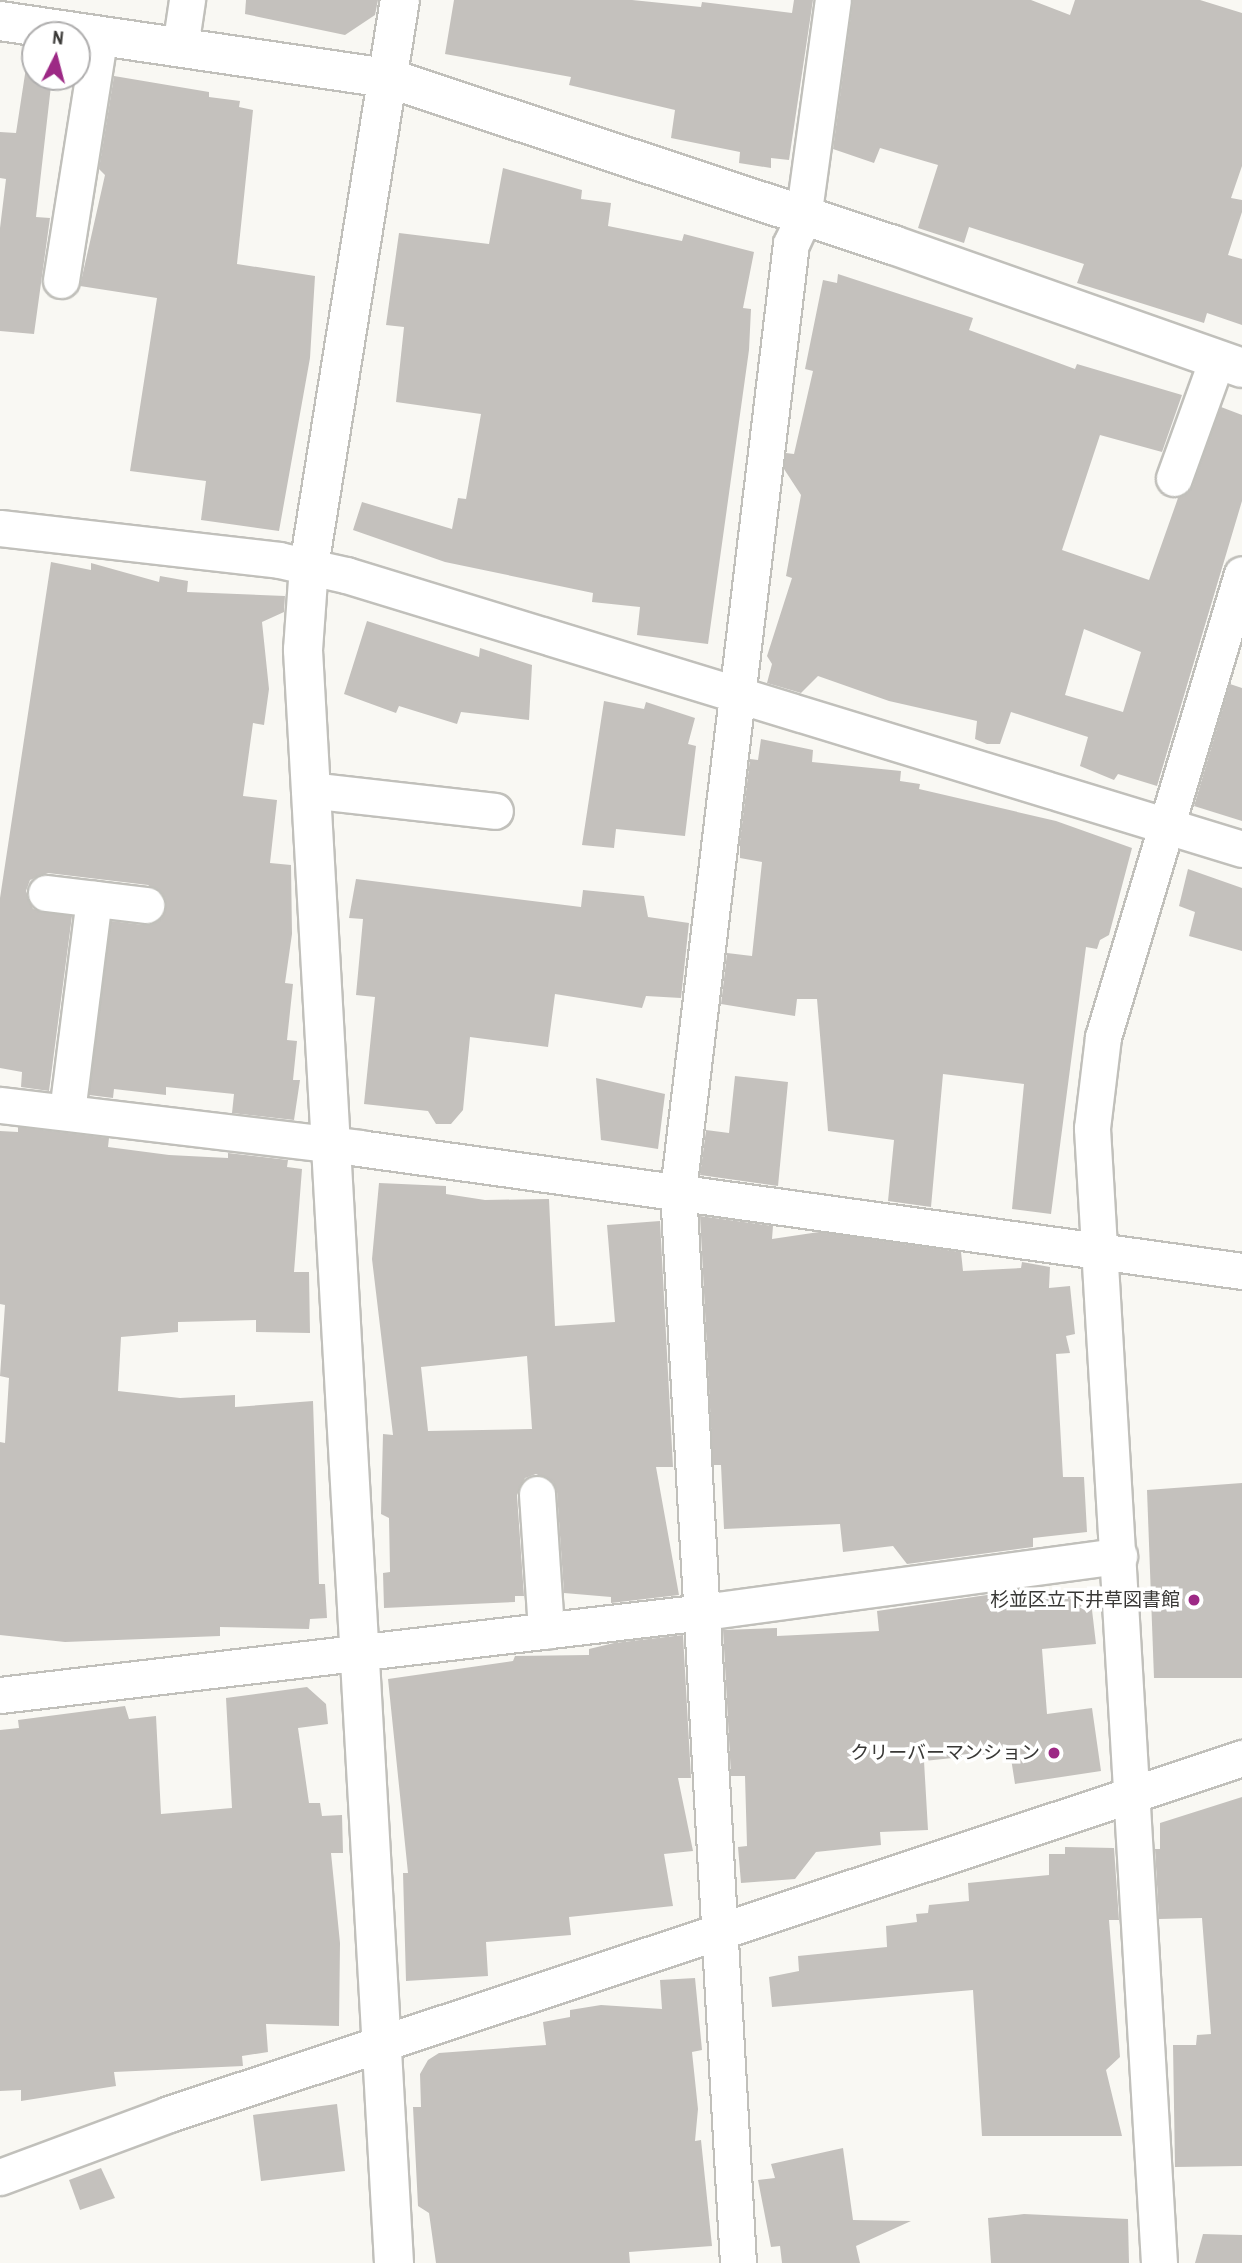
<!DOCTYPE html>
<html>
<head>
<meta charset="utf-8">
<style>
	body { margin:0 }
	#map { position:relative; width:1242px; height:2263px; overflow:hidden; background:#f9f8f3; font-family:"Archivo Narrow","Noto Sans JP",sans-serif }
	div>[style] { position:absolute }
	[style*='--x'] { left:calc(var(--x)*1px); top:calc(var(--y)*1px); width:calc(var(--w)*1px); rotate:calc(var(--a)*1deg) }
	.building>* { inset:0; background:#c4c1bd }
	.roads { filter:drop-shadow(2px 0 #c1c0bb) drop-shadow(-2px 0 #c1c0bb) drop-shadow(0 2px #c1c0bb) drop-shadow(0 -2px #c1c0bb) }
	.minor>* { height:35px; margin:-17.5px; padding:0 17.5px; transform-origin:17.5px; border-radius:17.5px; background:#fff }
	.tertiary>* { height:38px; margin:-19px; padding:0 19px; transform-origin:19px; border-radius:19px; background:#fff }
	.dots>* { width:19px; height:19px; translate:-50% -50%; box-sizing:border-box; border:4px solid #fff; border-radius:50% }
	span { translate:-50% -50%; white-space:nowrap; text-align:center; line-height:1.15; -webkit-text-stroke:7px #fff; paint-order:stroke }
	.poi-label { font-size:19px; color:#393836 }
	.right { translate:-100% -50%; text-align:right }
	.north { position:absolute; left:21px; top:21px; width:70px; height:70px; box-sizing:border-box; background:#fff; border:2px solid #b0afaf; border-radius:50%; rotate:6deg; font-size:19px; font-weight:700; line-height:28px; text-align:center; color:#393836 }
	.north::after { content:''; display:block; margin:auto; width:24px; height:32px; background:#9d2985; clip-path:polygon(50% 0,100% 100%,50% 72%,0 100%) }
</style>
</head>
<body>
<div id="map">
	<div class="building">
		<div style="clip-path:polygon(246px 0,378px 0,375px 15px,345px 35px,245px 14px)"></div>
		<div style="clip-path:polygon(454px 0,632px 0,701px 7px,702px 2px,792px 13px,794px 0,813px 0,789px 160px,771px 158px,771px 168px,739px 163px,740px 152px,671px 138px,675px 110px,569px 85px,571px 77px,445px 54px)"></div>
		<div style="clip-path:polygon(853px 0,1031px 0,1070px 15px,1075px 0,1200px 0,1242px 13px,1242px 166px,1231px 198px,1242px 200px,1242px 212px,1228px 255px,1242px 259px,1242px 325px,1207px 313px,1204px 323px,1077px 283px,1084px 264px,969px 227px,964px 243px,918px 228px,938px 165px,880px 148px,874px 163px,833px 149px)"></div>
		<div style="clip-path:polygon(29px 48px,35px 49px,35px 77px,52px 77px,36px 217px,50px 218px,34px 334px,0 331px,0 228px,6px 179px,0 178px,0 132px,16px 133px)"></div>
		<div style="clip-path:polygon(114px 76px,209px 92px,209px 97px,240px 101px,239px 107px,253px 110px,237px 264px,315px 276px,310px 358px,279px 531px,201px 520px,206px 481px,130px 471px,157px 298px,80px 286px,105px 175px,99px 169px)"></div>
		<div style="clip-path:polygon(503px 168px,582px 190px,581px 199px,611px 203px,608px 226px,682px 241px,684px 234px,754px 252px,743px 308px,751px 309px,749px 350px,708px 644px,637px 635px,640px 607px,592px 602px,593px 593px,445px 562px,353px 530px,362px 502px,452px 529px,458px 498px,466px 499px,481px 414px,396px 402px,404px 327px,386px 325px,399px 233px,489px 244px)"></div>
		<div style="clip-path:polygon(evenodd,838px 274px,973px 318px,969px 330px,1075px 369px,1077px 364px,1182px 395px,1162px 452px,1100px 435px,1062px 550px,1149px 580px,1178px 498px,1193px 485px,1221px 407px,1242px 415px,1242px 501px,1157px 786px,1118px 774px,1114px 780px,1080px 766px,1088px 737px,1011px 712px,1000px 744px,987px 744px,975px 739px,977px 721px,889px 701px,818px 676px,801px 693px,767px 683px,772px 664px,767px 656px,792px 578px,786px 576px,801px 495px,784px 469px,786px 453px,794px 454px,813px 371px,805px 369px,823px 280px,837px 283px,838px 274px,1084px 629px,1141px 652px,1123px 712px,1065px 695px,1084px 629px)"></div>
		<div style="clip-path:polygon(51px 562px,91px 570px,91px 563px,159px 582px,160px 576px,188px 581px,187px 592px,285px 596px,284px 612px,262px 622px,269px 689px,264px 725px,253px 723px,243px 796px,277px 800px,270px 863px,291px 865px,292px 934px,285px 983px,293px 984px,287px 1040px,297px 1041px,293px 1080px,300px 1080px,294px 1120px,232px 1113px,234px 1094px,166px 1087px,166px 1095px,114px 1089px,113px 1098px,89px 1095px,111px 921px,144px 925px,162px 918px,165px 898px,148px 885px,48px 873px,30px 880px,26px 891px,33px 909px,72px 916px,49px 1091px,21px 1087px,22px 1072px,0 1068px,0 898px)"></div>
		<div style="clip-path:polygon(367px 621px,479px 657px,480px 648px,532px 665px,529px 720px,461px 712px,457px 724px,399px 706px,396px 713px,344px 694px)"></div>
		<div style="clip-path:polygon(1230px 684px,1242px 688px,1242px 821px,1194px 806px)"></div>
		<div style="clip-path:polygon(604px 701px,644px 709px,646px 702px,695px 718px,688px 744px,696px 746px,685px 836px,616px 829px,614px 848px,582px 845px)"></div>
		<div style="clip-path:polygon(761px 739px,813px 750px,812px 762px,901px 771px,900px 781px,920px 784px,919px 789px,1056px 821px,1132px 848px,1109px 935px,1100px 940px,1097px 949px,1086px 947px,1051px 1214px,1012px 1209px,1024px 1084px,943px 1074px,931px 1207px,888px 1201px,894px 1140px,828px 1131px,817px 999px,797px 999px,795px 1016px,721px 1004px,727px 953px,752px 956px,762px 862px,740px 858px,740px 841px,750px 759px,758px 760px)"></div>
		<div style="clip-path:polygon(1188px 869px,1242px 888px,1242px 951px,1189px 936px,1195px 912px,1179px 906px)"></div>
		<div style="clip-path:polygon(356px 879px,581px 907px,583px 890px,644px 896px,648px 917px,689px 923px,681px 998px,646px 996px,642px 1008px,555px 994px,548px 1047px,470px 1037px,463px 1110px,451px 1124px,436px 1124px,428px 1111px,364px 1104px,375px 997px,356px 995px,363px 919px,349px 918px)"></div>
		<div style="clip-path:polygon(735px 1076px,788px 1082px,778px 1186px,700px 1175px,706px 1130px,729px 1133px)"></div>
		<div style="clip-path:polygon(596px 1078px,665px 1094px,658px 1149px,601px 1140px)"></div>
		<div style="clip-path:polygon(18px 1127px,109px 1138px,108px 1147px,169px 1155px,228px 1158px,228px 1153px,288px 1160px,287px 1167px,302px 1169px,294px 1272px,309px 1272px,310px 1333px,256px 1332px,256px 1320px,178px 1322px,178px 1332px,121px 1337px,118px 1391px,180px 1398px,235px 1395px,235px 1407px,313px 1401px,319px 1584px,325px 1584px,327px 1618px,310px 1619px,309px 1629px,220px 1627px,220px 1636px,65px 1642px,0 1635px,0 1442px,5px 1443px,9px 1378px,0 1376px,5px 1305px,0 1304px,0 1131px,18px 1132px)"></div>
		<div style="clip-path:polygon(evenodd,379px 1183px,446px 1186px,446px 1194px,485px 1200px,549px 1199px,555px 1326px,615px 1322px,607px 1225px,660px 1221px,673px 1467px,656px 1467px,679px 1595px,611px 1603px,611px 1597px,564px 1593px,557px 1492px,553px 1482px,536px 1474px,525px 1478px,517px 1495px,524px 1596px,515px 1596px,515px 1602px,384px 1608px,383px 1573px,390px 1572px,389px 1518px,381px 1514px,383px 1434px,393px 1435px,372px 1259px,379px 1183px,527px 1356px,532px 1429px,428px 1431px,421px 1367px,527px 1356px)"></div>
		<div style="clip-path:polygon(700px 1216px,773px 1226px,772px 1239px,819px 1232px,961px 1252px,963px 1271px,1021px 1268px,1022px 1262px,1050px 1267px,1049px 1288px,1070px 1286px,1075px 1334px,1066px 1336px,1070px 1353px,1056px 1354px,1063px 1477px,1084px 1477px,1087px 1532px,1033px 1538px,1033px 1547px,907px 1564px,893px 1546px,843px 1552px,840px 1524px,724px 1529px,721px 1465px,713px 1465px)"></div>
		<div style="clip-path:polygon(1242px 1483px,1242px 1678px,1154px 1678px,1147px 1490px)"></div>
		<div style="clip-path:polygon(1036px 1588px,1038px 1599px,1090px 1593px,1096px 1644px,1042px 1649px,1047px 1714px,1092px 1708px,1101px 1771px,1015px 1784px,1010px 1752px,924px 1761px,928px 1830px,880px 1832px,881px 1845px,816px 1852px,795px 1879px,741px 1883px,738px 1847px,747px 1846px,745px 1776px,731px 1776px,723px 1630px,777px 1628px,777px 1636px,879px 1631px,877px 1611px)"></div>
		<div style="clip-path:polygon(683px 1635px,691px 1778px,678px 1778px,693px 1851px,664px 1854px,673px 1906px,569px 1917px,571px 1935px,486px 1942px,488px 1976px,406px 1981px,403px 1873px,408px 1873px,388px 1679px,513px 1661px,515px 1656px,589px 1655px,589px 1649px,614px 1643px)"></div>
		<div style="clip-path:polygon(307px 1687px,326px 1704px,328px 1724px,298px 1728px,309px 1803px,320px 1803px,322px 1816px,342px 1815px,343px 1853px,331px 1853px,340px 1943px,339px 2026px,266px 2024px,268px 2052px,242px 2056px,243px 2066px,114px 2072px,116px 2086px,21px 2101px,21px 2090px,0 2091px,0 1730px,19px 1728px,18px 1720px,125px 1706px,129px 1719px,156px 1716px,161px 1814px,232px 1808px,226px 1698px)"></div>
		<div style="clip-path:polygon(1242px 1797px,1242px 2166px,1175px 2167px,1173px 2045px,1196px 2045px,1197px 2035px,1211px 2034px,1202px 1918px,1159px 1919px,1155px 1849px,1160px 1849px,1160px 1823px)"></div>
		<div style="clip-path:polygon(1065px 1847px,1114px 1848px,1119px 1920px,1109px 1920px,1120px 2057px,1106px 2070px,1122px 2136px,982px 2136px,973px 1990px,772px 2007px,769px 1977px,799px 1971px,798px 1956px,887px 1947px,886px 1926px,917px 1922px,916px 1914px,928px 1913px,929px 1905px,969px 1901px,968px 1883px,1049px 1875px,1049px 1854px,1065px 1854px)"></div>
		<div style="clip-path:polygon(695px 1978px,702px 2050px,692px 2052px,698px 2109px,695px 2141px,701px 2140px,712px 2246px,629px 2252px,630px 2263px,436px 2263px,429px 2213px,418px 2206px,413px 2107px,421px 2107px,420px 2074px,428px 2060px,439px 2053px,546px 2045px,543px 2022px,570px 2017px,570px 2010px,601px 2005px,662px 2009px,660px 1980px)"></div>
		<div style="clip-path:polygon(337px 2104px,345px 2171px,261px 2181px,253px 2115px)"></div>
		<div style="clip-path:polygon(843px 2148px,853px 2220px,911px 2221px,856px 2246px,860px 2263px,782px 2263px,780px 2246px,771px 2247px,758px 2180px,775px 2178px,771px 2164px)"></div>
		<div style="clip-path:polygon(101px 2168px,115px 2198px,80px 2210px,69px 2180px)"></div>
		<div style="clip-path:polygon(1024px 2214px,1128px 2219px,1129px 2263px,991px 2263px,988px 2218px)"></div>
		<div style="clip-path:polygon(1203px 2234px,1242px 2235px,1242px 2263px,1195px 2263px)"></div>
	</div>
	<div class="roads">
		<div class="minor">
			<div style="--x:180;--y:47;--w:48;--a:-81.5"></div>
			<div style="--x:61;--y:280;--w:248;--a:-81"></div>
			<div style="--x:1174;--y:478;--w:127;--a:-70.1"></div>
			<div style="--x:0;--y:528;--w:281;--a:6.5"></div>
			<div style="--x:279;--y:560;--w:69;--a:12.6"></div>
			<div style="--x:346;--y:575;--w:937;--a:17"></div>
			<div style="--x:309;--y:790;--w:187;--a:6.4"></div>
			<div style="--x:46;--y:893;--w:101;--a:6.8"></div>
			<div style="--x:0;--y:1105;--w:362;--a:6.8"></div>
			<div style="--x:359;--y:1148;--w:892;--a:7.93"></div>
			<div style="--x:67;--y:1112;--w:215;--a:-82.8"></div>
			<div style="--x:537;--y:1494;--w:137;--a:86.2"></div>
			<div style="--x:0;--y:1695;--w:708;--a:-6.73"></div>
			<div style="--x:703;--y:1612;--w:420;--a:-7.7"></div>
			<div style="--x:0;--y:2177;--w:180;--a:-20.4"></div>
			<div style="--x:169;--y:2114;--w:1131;--a:-18.35"></div>
			<div style="--x:738;--y:2263;--w:1074;--a:-93.2"></div>
			<div style="--x:678;--y:1191;--w:954;--a:-83.2"></div>
			<div style="--x:791;--y:244;--w:29;--a:-65"></div>
			<div style="--x:803;--y:218;--w:220;--a:-82.2"></div>
			<div style="--x:1159;--y:2263;--w:1137;--a:-93.38"></div>
			<div style="--x:1092;--y:1128;--w:92;--a:-83.1"></div>
			<div style="--x:1103;--y:1037;--w:483;--a:-73.3"></div>
		</div>
		<div class="tertiary">
			<div style="--x:0;--y:21;--w:392;--a:8.4"></div>
			<div style="--x:388;--y:78;--w:532;--a:18.3"></div>
			<div style="--x:893;--y:245;--w:370;--a:19.4"></div>
			<div style="--x:394;--y:2263;--w:1616;--a:-93.23"></div>
			<div style="--x:303;--y:650;--w:84;--a:-85.9"></div>
			<div style="--x:309;--y:566;--w:573;--a:-80.87"></div>
		</div>
	</div>
	<div class="dots">
		<div style="left:1194px;top:1600px;background:#9d2985"></div>
		<div style="left:1054px;top:1753px;background:#9d2985"></div>
	</div>
	<div class="poi-label">
		<span class="right" style="left:1180px;top:1600px">杉並区立下井草図書館</span>
		<span class="right" style="left:1040px;top:1753px">クリーバーマンション</span>
	</div>
	<div class="north">N</div>
</div>
</body>
</html>
